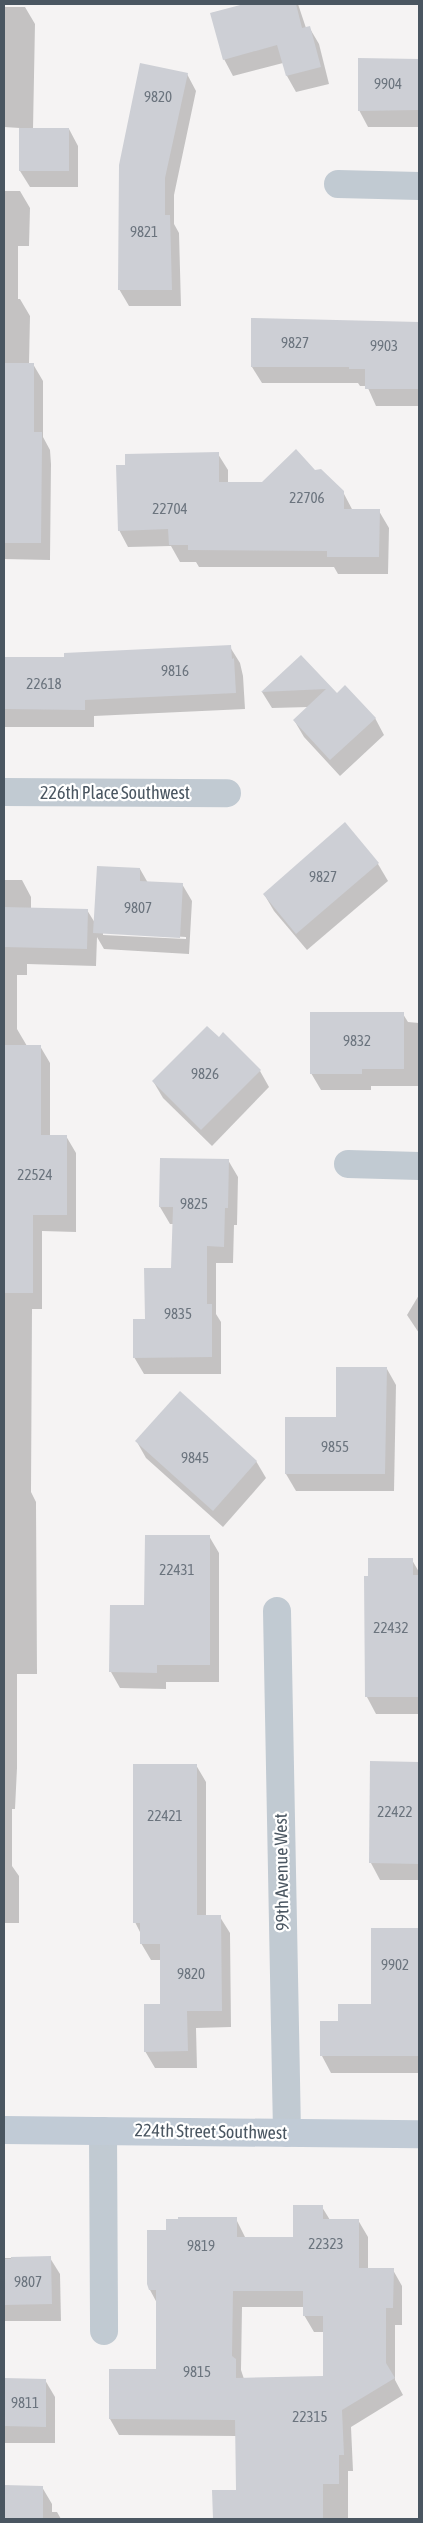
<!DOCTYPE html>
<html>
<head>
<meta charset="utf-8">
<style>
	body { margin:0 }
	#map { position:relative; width:423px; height:2523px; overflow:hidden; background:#f5f3f3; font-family:"Asap Condensed",sans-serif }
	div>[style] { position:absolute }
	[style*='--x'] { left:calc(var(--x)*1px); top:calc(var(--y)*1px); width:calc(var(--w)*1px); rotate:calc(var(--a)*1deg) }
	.shadow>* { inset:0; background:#0003 }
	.building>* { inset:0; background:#cdcfd5 }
	.street>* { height:28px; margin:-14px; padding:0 14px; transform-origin:14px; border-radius:14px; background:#c1cad2 }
	.secondary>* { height:28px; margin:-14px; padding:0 14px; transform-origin:14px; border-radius:14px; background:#c1cbd6 }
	span { translate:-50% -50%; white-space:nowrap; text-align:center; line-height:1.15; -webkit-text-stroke:4.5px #fff; paint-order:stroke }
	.number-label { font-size:15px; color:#6b747e }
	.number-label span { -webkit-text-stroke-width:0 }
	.street-label { font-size:18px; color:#4a5661 }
	.frame { position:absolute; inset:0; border:5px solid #4a5661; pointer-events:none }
</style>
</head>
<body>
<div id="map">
	<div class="shadow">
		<div style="clip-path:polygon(249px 4px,298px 4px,306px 28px,309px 27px,319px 44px,329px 84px,296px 92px,287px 76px,283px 63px,233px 76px,224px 59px,212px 13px)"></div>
		<div style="clip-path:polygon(4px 7px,25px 7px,35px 24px,33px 129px,69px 129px,78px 146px,78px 187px,30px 187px,20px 171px,20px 128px,4px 127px)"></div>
		<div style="clip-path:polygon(359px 59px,419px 60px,419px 127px,368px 127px,359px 110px)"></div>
		<div style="clip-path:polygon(187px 74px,196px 91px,174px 195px,174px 224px,179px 233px,181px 306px,129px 306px,119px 289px)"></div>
		<div style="clip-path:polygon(4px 191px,20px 191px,30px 208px,29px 246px,18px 246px,18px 299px,20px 299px,30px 316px,29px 364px,33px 364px,43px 381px,43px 437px,50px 450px,51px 464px,50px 560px,4px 559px)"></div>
		<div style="clip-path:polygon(340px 323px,419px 323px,419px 406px,376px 406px,367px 386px,360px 386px,358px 383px,262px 383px,252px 367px)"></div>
		<div style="clip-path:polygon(218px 454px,228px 470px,228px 483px,262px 483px,343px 492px,353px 511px,379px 511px,389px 528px,388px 574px,338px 574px,334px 567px,199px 567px,196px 562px,180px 562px,171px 546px,128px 547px,119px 530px,127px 466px)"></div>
		<div style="clip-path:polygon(230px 647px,240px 663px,243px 676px,245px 709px,94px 716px,94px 727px,4px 727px,4px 658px,66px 658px)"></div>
		<div style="clip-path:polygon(301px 657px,337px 695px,375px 718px,384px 735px,340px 776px,304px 737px,294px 720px,309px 707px,272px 708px,262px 692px)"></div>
		<div style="clip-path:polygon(345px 824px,378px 864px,388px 881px,307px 950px,274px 911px,264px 894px)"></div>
		<div style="clip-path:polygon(evenodd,140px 869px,148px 883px,182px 884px,192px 901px,189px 954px,104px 949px,97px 937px,96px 966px,27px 964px,27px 975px,17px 975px,17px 1029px,27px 1046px,40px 1046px,50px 1063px,50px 1136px,66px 1136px,76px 1153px,76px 1232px,42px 1231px,42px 1309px,32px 1309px,31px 1492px,36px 1502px,37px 1674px,17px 1674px,17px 1768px,15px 1809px,12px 1809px,12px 1866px,19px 1876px,19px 1923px,4px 1923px,4px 880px,22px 880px,31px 897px,31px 909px,87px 910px,95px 923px,140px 869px,103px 932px,186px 937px,186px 939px,103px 935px,103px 932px)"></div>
		<div style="clip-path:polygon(403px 1014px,408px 1022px,419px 1023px,419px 1086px,371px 1086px,371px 1090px,321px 1090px,311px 1073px)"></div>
		<div style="clip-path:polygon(260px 1071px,269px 1087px,212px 1146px,163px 1098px,153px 1081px)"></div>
		<div style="clip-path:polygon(228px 1160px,238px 1177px,237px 1225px,234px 1225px,233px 1263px,216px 1263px,216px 1314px,221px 1322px,221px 1374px,144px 1374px,134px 1357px,146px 1320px,173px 1269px,174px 1224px,170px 1224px,160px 1207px)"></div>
		<div style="clip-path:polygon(419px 1295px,419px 1333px,407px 1315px)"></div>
		<div style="clip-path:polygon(387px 1369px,396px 1385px,394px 1491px,296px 1491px,286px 1474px)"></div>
		<div style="clip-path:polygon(137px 1442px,256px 1461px,266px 1478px,223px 1527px,146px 1458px)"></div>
		<div style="clip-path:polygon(209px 1536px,219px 1553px,219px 1682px,166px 1682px,166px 1689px,120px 1688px,111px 1672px,145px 1606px)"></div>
		<div style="clip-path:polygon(412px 1560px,419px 1572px,419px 1714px,376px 1714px,367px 1697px,366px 1577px)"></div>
		<div style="clip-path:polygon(371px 1762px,419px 1763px,419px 1880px,380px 1880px,371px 1863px)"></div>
		<div style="clip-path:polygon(196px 1765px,206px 1782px,206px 1917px,220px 1917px,230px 1933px,231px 2027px,196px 2028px,197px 2068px,155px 2068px,145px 2051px,162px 2006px,161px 1960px,151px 1960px,141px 1943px,141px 1934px,135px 1922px)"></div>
		<div style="clip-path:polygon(419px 1929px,419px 2073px,331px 2073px,322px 2056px,339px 2023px,372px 2006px)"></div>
		<div style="clip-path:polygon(evenodd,322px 2207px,330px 2220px,358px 2220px,368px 2237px,368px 2269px,393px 2270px,402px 2286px,402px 2325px,395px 2325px,395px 2380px,403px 2395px,351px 2427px,353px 2471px,348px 2471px,348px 2519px,214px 2519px,213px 2492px,237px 2491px,236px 2436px,119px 2435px,110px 2419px,157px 2370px,157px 2303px,150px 2290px,167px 2231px,236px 2219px,246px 2239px,294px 2239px,322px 2207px,242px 2307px,304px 2307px,304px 2315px,314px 2332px,324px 2332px,324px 2377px,244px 2379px,241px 2370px,242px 2307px)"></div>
		<div style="clip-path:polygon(4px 2258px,50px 2258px,60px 2274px,61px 2321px,4px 2321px)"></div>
		<div style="clip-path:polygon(4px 2379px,45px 2380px,55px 2397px,55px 2443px,4px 2443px)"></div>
		<div style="clip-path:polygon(4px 2486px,42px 2487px,52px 2504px,52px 2512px,57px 2512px,61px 2519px,4px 2519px)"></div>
	</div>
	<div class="building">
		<div style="clip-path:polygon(244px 4px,296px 4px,302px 28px,310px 26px,321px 67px,286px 76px,277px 45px,223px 60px,210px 13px)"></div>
		<div style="clip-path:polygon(358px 58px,419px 59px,419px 110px,358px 111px)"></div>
		<div style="clip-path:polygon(140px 63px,188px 73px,165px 178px,165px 215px,170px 215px,172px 290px,118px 290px,119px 165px)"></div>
		<div style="clip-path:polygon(19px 128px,69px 128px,69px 171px,19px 171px)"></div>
		<div style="clip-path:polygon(251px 318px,419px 322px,419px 389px,365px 389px,365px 369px,349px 369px,349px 367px,251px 367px)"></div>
		<div style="clip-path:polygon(4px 363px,34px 363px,34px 432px,42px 432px,42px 446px,41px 543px,4px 543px)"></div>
		<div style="clip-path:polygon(296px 449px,315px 470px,321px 469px,344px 491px,344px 509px,380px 509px,379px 557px,327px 557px,327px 551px,188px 550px,188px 545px,169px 545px,168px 529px,118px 531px,116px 465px,125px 465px,125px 454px,219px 452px,219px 482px,262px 482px)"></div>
		<div style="clip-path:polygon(231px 645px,232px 659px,234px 658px,236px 693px,85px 700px,85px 710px,4px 709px,4px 657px,64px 657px,64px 653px)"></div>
		<div style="clip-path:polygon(301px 655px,337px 693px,345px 685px,376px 718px,330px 760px,293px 720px,326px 689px,261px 692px)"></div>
		<div style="clip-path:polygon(345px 822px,379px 863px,296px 934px,263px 894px)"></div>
		<div style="clip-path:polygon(97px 866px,140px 868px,140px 881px,183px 883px,180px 938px,93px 933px)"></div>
		<div style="clip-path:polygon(4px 907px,88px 909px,87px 949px,4px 947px)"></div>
		<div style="clip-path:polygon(310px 1012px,404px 1012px,404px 1069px,362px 1069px,362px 1074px,310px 1074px)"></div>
		<div style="clip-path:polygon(207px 1026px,219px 1037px,223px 1032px,261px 1070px,201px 1130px,152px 1081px)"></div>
		<div style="clip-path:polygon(4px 1045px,41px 1045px,41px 1135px,67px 1135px,67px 1215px,33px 1215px,33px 1293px,4px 1293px)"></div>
		<div style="clip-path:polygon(160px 1158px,229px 1159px,228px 1208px,225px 1208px,224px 1247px,207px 1246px,207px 1304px,212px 1304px,212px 1357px,133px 1358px,133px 1319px,145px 1319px,144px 1268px,171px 1268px,173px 1207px,159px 1207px)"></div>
		<div style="clip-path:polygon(336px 1367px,387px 1367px,385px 1474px,285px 1474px,285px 1417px,336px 1417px)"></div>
		<div style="clip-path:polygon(180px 1391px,257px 1461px,213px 1511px,135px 1441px)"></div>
		<div style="clip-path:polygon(145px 1535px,210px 1535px,210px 1665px,157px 1665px,157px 1673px,109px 1672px,110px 1605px,144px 1605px)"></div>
		<div style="clip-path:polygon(368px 1558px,413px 1558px,413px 1575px,418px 1575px,418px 1697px,365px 1697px,364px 1576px,368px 1576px)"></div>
		<div style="clip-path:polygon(370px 1761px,419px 1762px,419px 1864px,369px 1863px)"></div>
		<div style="clip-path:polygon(133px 1764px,197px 1764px,197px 1915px,221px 1915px,222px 2011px,187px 2011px,188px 2051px,144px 2052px,144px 2004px,160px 2004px,160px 1944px,140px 1944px,140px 1923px,133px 1923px)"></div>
		<div style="clip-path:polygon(371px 1928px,419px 1928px,419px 2056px,320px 2056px,320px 2021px,338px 2021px,338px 2004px,371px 2004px)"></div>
		<div style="clip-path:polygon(evenodd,293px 2205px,323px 2205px,323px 2219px,359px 2219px,359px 2268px,394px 2268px,393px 2308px,386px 2308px,386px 2363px,395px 2378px,342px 2410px,344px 2455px,339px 2455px,339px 2484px,323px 2484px,323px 2519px,213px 2519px,212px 2490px,236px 2490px,235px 2420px,109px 2419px,109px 2369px,156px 2369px,156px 2290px,149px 2290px,147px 2284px,147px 2230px,166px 2230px,166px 2219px,178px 2219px,178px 2217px,237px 2217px,237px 2237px,293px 2237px,293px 2205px,233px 2291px,303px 2291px,303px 2316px,323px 2316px,323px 2376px,236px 2378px,236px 2359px,232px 2356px,233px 2291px)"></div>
		<div style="clip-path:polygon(51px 2256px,52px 2304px,4px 2305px,4px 2259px,11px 2259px,11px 2257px)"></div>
		<div style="clip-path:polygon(4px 2378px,46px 2379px,46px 2427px,4px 2426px)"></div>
		<div style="clip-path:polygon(4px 2485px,43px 2486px,43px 2519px,4px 2519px)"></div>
	</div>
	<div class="street">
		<div style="--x:338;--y:184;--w:81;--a:1.4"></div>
		<div style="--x:4;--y:792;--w:223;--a:0.3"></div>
		<div style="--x:348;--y:1164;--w:71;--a:1.6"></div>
		<div style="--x:277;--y:1611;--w:522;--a:88.9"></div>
		<div style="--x:103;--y:2131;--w:200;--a:89.7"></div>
	</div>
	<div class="secondary">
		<div style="--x:4;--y:2130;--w:415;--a:0.6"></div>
	</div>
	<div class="number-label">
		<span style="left:388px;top:84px">9904</span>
		<span style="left:158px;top:97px">9820</span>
		<span style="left:144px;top:232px">9821</span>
		<span style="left:295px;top:343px">9827</span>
		<span style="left:384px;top:346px">9903</span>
		<span style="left:307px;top:498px">22706</span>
		<span style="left:170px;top:509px">22704</span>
		<span style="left:175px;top:671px">9816</span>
		<span style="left:44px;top:684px">22618</span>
		<span style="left:323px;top:877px">9827</span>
		<span style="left:138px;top:908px">9807</span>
		<span style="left:357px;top:1041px">9832</span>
		<span style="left:205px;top:1074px">9826</span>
		<span style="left:35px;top:1175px">22524</span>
		<span style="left:194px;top:1204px">9825</span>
		<span style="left:178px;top:1314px">9835</span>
		<span style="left:335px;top:1447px">9855</span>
		<span style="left:195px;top:1458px">9845</span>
		<span style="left:177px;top:1570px">22431</span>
		<span style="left:391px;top:1628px">22432</span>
		<span style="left:395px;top:1812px">22422</span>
		<span style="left:165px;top:1816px">22421</span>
		<span style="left:395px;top:1965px">9902</span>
		<span style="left:191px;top:1974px">9820</span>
		<span style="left:326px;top:2244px">22323</span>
		<span style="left:201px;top:2246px">9819</span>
		<span style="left:28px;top:2282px">9807</span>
		<span style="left:197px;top:2372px">9815</span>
		<span style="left:25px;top:2403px">9811</span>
		<span style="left:310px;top:2417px">22315</span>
	</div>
	<div class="street-label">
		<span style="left:115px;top:793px">226th Place Southwest</span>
		<span style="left:282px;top:1872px;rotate:-91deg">99th Avenue West</span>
		<span style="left:211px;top:2132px;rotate:1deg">224th Street Southwest</span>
	</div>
	<div class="frame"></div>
</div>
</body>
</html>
